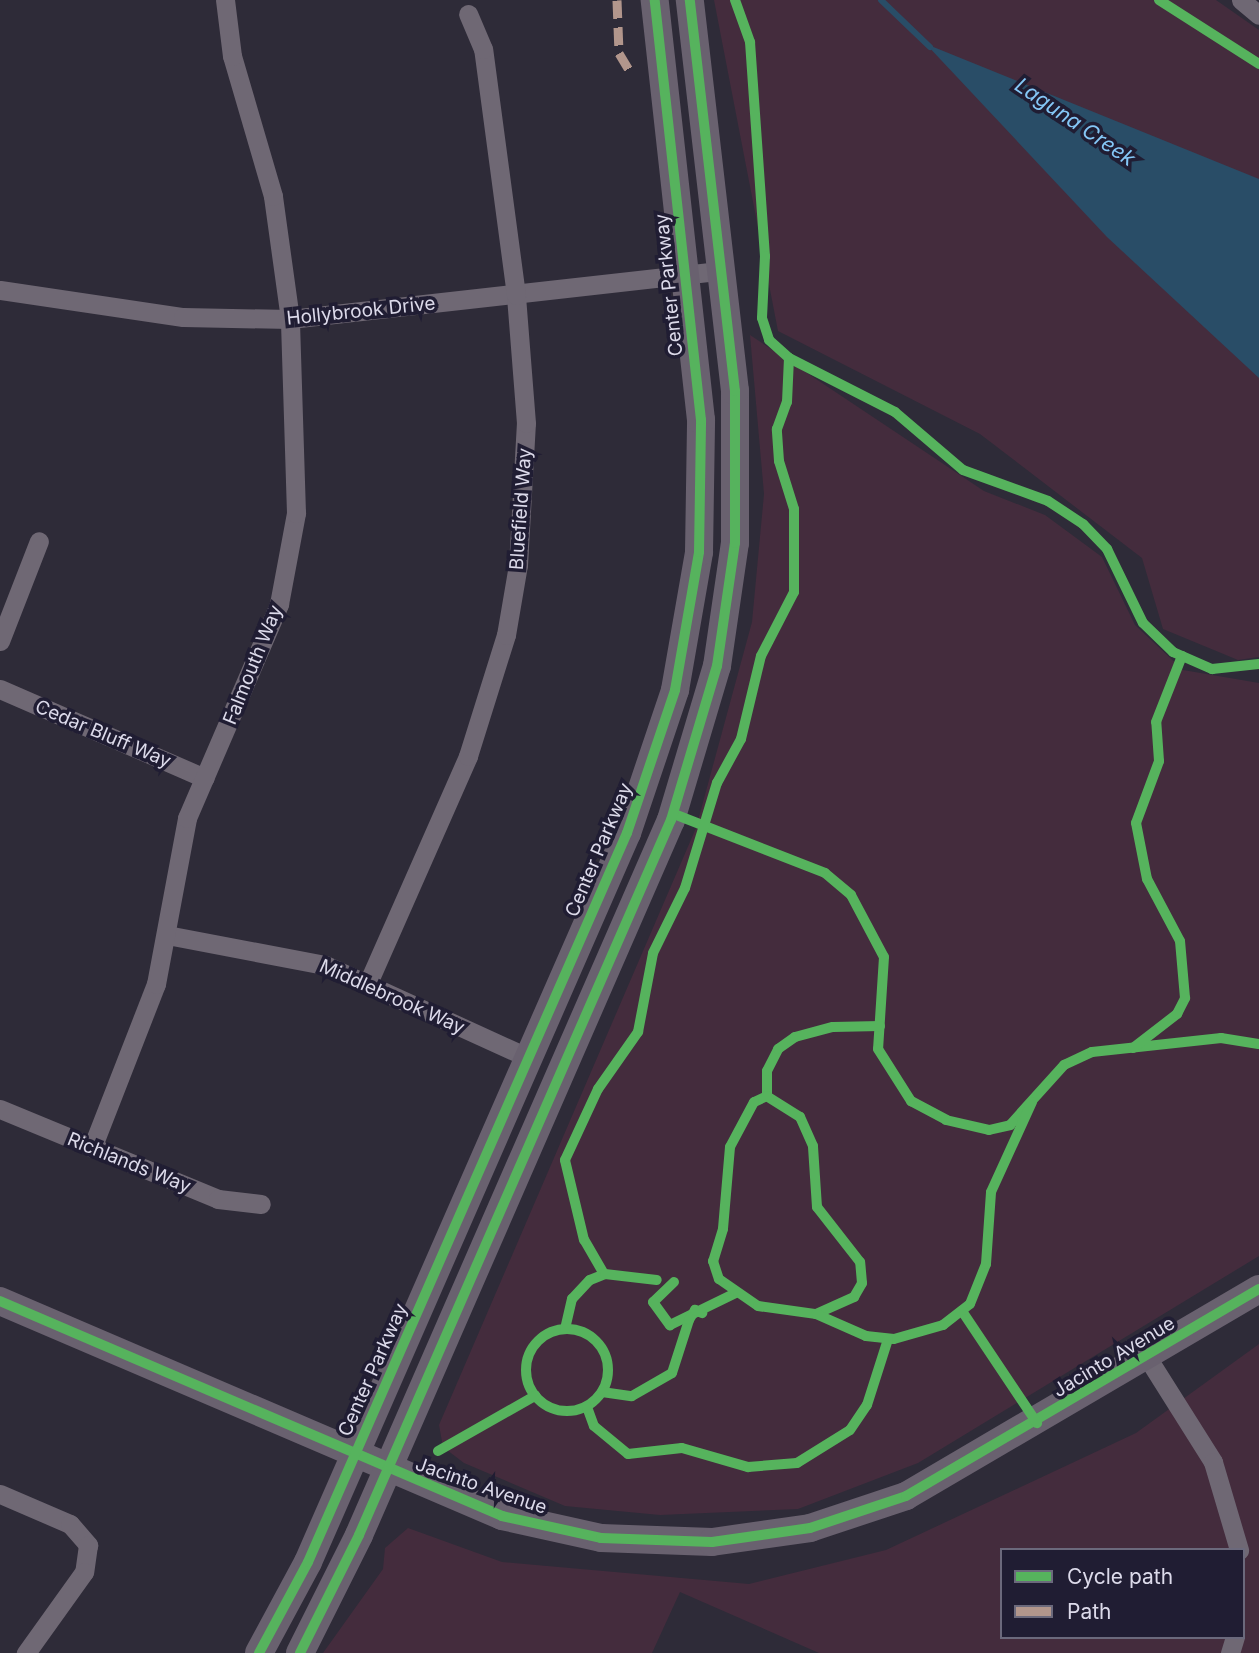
<!DOCTYPE html>
<html>
<head>
<meta charset="utf-8">
<style>
	body { margin:0 }
	#map { position:relative; width:1259px; height:1653px; overflow:hidden; background:#2e2b38; font-family:Inter,sans-serif }
	div>[style] { position:absolute }
	[style*='--x'] { left:calc(var(--x)*1px); top:calc(var(--y)*1px); width:calc(var(--w)*1px); rotate:calc(var(--a)*1deg) }
	.green>* { inset:0; background:#442c3d }
	.water>* { inset:0; background:#294d67 }
	.stream>* { height:6px; margin:-3px; padding:0 3px; transform-origin:3px; border-radius:3px; background:#294d67 }
	.street>* { height:19px; margin:-9.5px; padding:0 9.5px; transform-origin:9.5px; border-radius:9.5px; background:#6f6874 }
	.secondary>* { height:28px; margin:-14px; padding:0 14px; transform-origin:14px; border-radius:14px; background:#69616f }
	.quiet>* { height:9px; margin-top:-4.5px; transform-origin:0; background:repeating-linear-gradient(90deg,#b2968c 0 18px,transparent 0 27px) }
	.cycleway>* { height:10px; margin:-5px; padding:0 5px; transform-origin:5px; border-radius:5px; background:#56b35d }
	.cycleway>.ring { margin:-5px; padding:0; box-sizing:content-box; background:none; border:10px solid #56b35d; border-radius:50% }
	span { translate:-50% -50%; white-space:nowrap; text-align:center; line-height:1.15; -webkit-text-stroke:7px #201d33; paint-order:stroke }
	.street-label { font-size:19px; color:#dcdaea }
	.water-label { font-size:21px; color:#85c7f7; font-style:italic }
	.legend { position:absolute; left:1000px; top:1548px; width:245px; height:91px; box-sizing:border-box; background:#201d33; border:2px solid #6b697c; margin:0; padding:9px 12px; list-style:none; font-size:21px; color:#dcdaea }
	.legend li { display:flex; align-items:center; gap:14px; height:35px }
	.legend b { width:35px; border:2px solid #6b697c }
</style>
</head>
<body>
<div id="map">
	<div class="green">
		<div style="clip-path:polygon(714px 0,1216px 0,1259px 30px,1259px 657px,1238px 660px,1163px 629px,1142px 558px,980px 434px,778px 331px)"></div>
		<div style="clip-path:polygon(750px 335px,984px 491px,1045px 515px,1102px 557px,1135px 625px,1183px 670px,1259px 683px,1259px 1256px,918px 1463px,798px 1509px,660px 1515px,565px 1506px,464px 1463px,443px 1447px,439px 1425px,696px 828px,752px 622px,764px 494px)"></div>
		<div style="clip-path:polygon(evenodd,1259px 1344px,1259px 1653px,819px 1653px,680px 1592px,652px 1653px,323px 1653px,383px 1569px,385px 1548px,408px 1528px,502px 1562px,749px 1584px,886px 1550px,1136px 1433px,1259px 1344px,1002px 1550px,1243px 1550px,1243px 1637px,1002px 1637px,1002px 1550px)"></div>
	</div>
	<div class="water">
		<div style="clip-path:polygon(926px 44px,1259px 179px,1259px 378px,1107px 237px)"></div>
	</div>
	<div class="stream">
		<div style="--x:881;--y:0;--w:68;--a:43.8"></div>
	</div>
	<div class="street">
		<div style="--x:1241;--y:0;--w:23;--a:40"></div>
		<div style="--x:0;--y:290;--w:185;--a:8.4"></div>
		<div style="--x:183;--y:317;--w:107;--a:1.1"></div>
		<div style="--x:290;--y:319;--w:434;--a:-6.4"></div>
		<div style="--x:0;--y:641;--w:107;--a:-68.7"></div>
		<div style="--x:0;--y:689;--w:223;--a:23.5"></div>
		<div style="--x:167;--y:935;--w:161;--a:10.8"></div>
		<div style="--x:325;--y:965;--w:224;--a:24.5"></div>
		<div style="--x:368;--y:983;--w:248;--a:-66.2"></div>
		<div style="--x:468;--y:756;--w:127;--a:-72.6"></div>
		<div style="--x:506;--y:635;--w:71;--a:-80.3"></div>
		<div style="--x:518;--y:565;--w:142;--a:-86.8"></div>
		<div style="--x:526;--y:423;--w:128;--a:-94.5"></div>
		<div style="--x:516;--y:295;--w:248;--a:-97.6"></div>
		<div style="--x:483;--y:49;--w:38;--a:-113"></div>
		<div style="--x:0;--y:1109;--w:236;--a:22.4"></div>
		<div style="--x:218;--y:1199;--w:43;--a:6.6"></div>
		<div style="--x:92;--y:1148;--w:176;--a:-68.7"></div>
		<div style="--x:156;--y:984;--w:169;--a:-79.4"></div>
		<div style="--x:187;--y:818;--w:233;--a:-66.7"></div>
		<div style="--x:279;--y:604;--w:93;--a:-79.4"></div>
		<div style="--x:296;--y:513;--w:194;--a:-91.8"></div>
		<div style="--x:290;--y:319;--w:124;--a:-97.9"></div>
		<div style="--x:273;--y:196;--w:146;--a:-106.3"></div>
		<div style="--x:232;--y:56;--w:56;--a:-97.1"></div>
		<div style="--x:1147;--y:1357;--w:124;--a:57.8"></div>
		<div style="--x:1213;--y:1462;--w:92;--a:73.5"></div>
		<div style="--x:0;--y:1494;--w:76;--a:23.2"></div>
		<div style="--x:70;--y:1524;--w:28;--a:49"></div>
		<div style="--x:88;--y:1545;--w:27;--a:98"></div>
		<div style="--x:84;--y:1572;--w:100;--a:125.6"></div>
		<div style="--x:1230;--y:1653;--w:17;--a:-73"></div>
	</div>
	<div class="secondary">
		<div style="--x:0;--y:1301;--w:546;--a:23.18"></div>
		<div style="--x:502;--y:1516;--w:101;--a:12.5"></div>
		<div style="--x:601;--y:1538;--w:111;--a:2.1"></div>
		<div style="--x:712;--y:1542;--w:99;--a:-8.1"></div>
		<div style="--x:810;--y:1528;--w:101;--a:-18.4"></div>
		<div style="--x:906;--y:1496;--w:409;--a:-30.4"></div>
		<div style="--x:259;--y:1653;--w:103;--a:-61.7"></div>
		<div style="--x:308;--y:1562;--w:796;--a:-66.37"></div>
		<div style="--x:627;--y:833;--w:151;--a:-71.4"></div>
		<div style="--x:675;--y:690;--w:140;--a:-80.1"></div>
		<div style="--x:699;--y:552;--w:132;--a:-89.1"></div>
		<div style="--x:701;--y:420;--w:423;--a:-96.3"></div>
		<div style="--x:300;--y:1653;--w:132;--a:-63.4"></div>
		<div style="--x:359;--y:1535;--w:780;--a:-66.43"></div>
		<div style="--x:671;--y:820;--w:161;--a:-73.4"></div>
		<div style="--x:717;--y:666;--w:124;--a:-81.7"></div>
		<div style="--x:735;--y:543;--w:152;--a:-90"></div>
		<div style="--x:735;--y:391;--w:394;--a:-96.6"></div>
	</div>
	<div class="quiet">
		<div style="--x:617;--y:0;--w:53;--a:87.8"></div>
		<div style="--x:619;--y:53;--w:21;--a:59"></div>
	</div>
	<div class="cycleway">
		<div style="--x:735;--y:0;--w:45;--a:70.3"></div>
		<div style="--x:750;--y:42;--w:215;--a:86"></div>
		<div style="--x:765;--y:256;--w:62;--a:92.8"></div>
		<div style="--x:762;--y:318;--w:23;--a:72"></div>
		<div style="--x:769;--y:340;--w:27;--a:42"></div>
		<div style="--x:789;--y:358;--w:119;--a:27"></div>
		<div style="--x:895;--y:412;--w:89;--a:40.5"></div>
		<div style="--x:963;--y:470;--w:90;--a:20"></div>
		<div style="--x:1048;--y:501;--w:42;--a:33.3"></div>
		<div style="--x:1083;--y:524;--w:35;--a:46"></div>
		<div style="--x:1107;--y:549;--w:82;--a:64.1"></div>
		<div style="--x:1143;--y:623;--w:42;--a:44"></div>
		<div style="--x:1173;--y:652;--w:43;--a:23.6"></div>
		<div style="--x:1212;--y:669;--w:47;--a:-6.1"></div>
		<div style="--x:1159;--y:0;--w:119;--a:32.6"></div>
		<div style="--x:674;--y:814;--w:162;--a:21.3"></div>
		<div style="--x:825;--y:873;--w:34;--a:40"></div>
		<div style="--x:851;--y:895;--w:70;--a:62"></div>
		<div style="--x:884;--y:957;--w:92;--a:93.7"></div>
		<div style="--x:878;--y:1049;--w:62;--a:57.6"></div>
		<div style="--x:911;--y:1101;--w:40;--a:28"></div>
		<div style="--x:946;--y:1120;--w:44;--a:13.1"></div>
		<div style="--x:989;--y:1130;--w:22;--a:-13"></div>
		<div style="--x:1010;--y:1125;--w:81;--a:-48"></div>
		<div style="--x:1064;--y:1065;--w:31;--a:-25"></div>
		<div style="--x:1092;--y:1052;--w:130;--a:-6.2"></div>
		<div style="--x:1221;--y:1038;--w:38;--a:9"></div>
		<div style="--x:1133;--y:1048;--w:56;--a:-37.7"></div>
		<div style="--x:1177;--y:1014;--w:18;--a:-63"></div>
		<div style="--x:1185;--y:998;--w:57;--a:-95"></div>
		<div style="--x:1180;--y:941;--w:70;--a:-118"></div>
		<div style="--x:1147;--y:879;--w:57;--a:-101.1"></div>
		<div style="--x:1136;--y:823;--w:66;--a:-69.6"></div>
		<div style="--x:1159;--y:761;--w:39;--a:-94"></div>
		<div style="--x:1156;--y:722;--w:71;--a:-68.5"></div>
		<div style="--x:767;--y:1096;--w:25;--a:-90"></div>
		<div style="--x:767;--y:1071;--w:25;--a:-63"></div>
		<div style="--x:778;--y:1049;--w:21;--a:-35"></div>
		<div style="--x:795;--y:1037;--w:39;--a:-15"></div>
		<div style="--x:833;--y:1027;--w:47;--a:-1.2"></div>
		<div style="--x:604;--y:1274;--w:39;--a:-120"></div>
		<div style="--x:584;--y:1240;--w:82;--a:-103.4"></div>
		<div style="--x:565;--y:1160;--w:78;--a:-65.1"></div>
		<div style="--x:598;--y:1089;--w:70;--a:-54.9"></div>
		<div style="--x:638;--y:1032;--w:80;--a:-79.2"></div>
		<div style="--x:653;--y:953;--w:72;--a:-63.8"></div>
		<div style="--x:685;--y:888;--w:110;--a:-73.1"></div>
		<div style="--x:717;--y:783;--w:50;--a:-61.4"></div>
		<div style="--x:741;--y:739;--w:85;--a:-76.5"></div>
		<div style="--x:761;--y:656;--w:72;--a:-62.7"></div>
		<div style="--x:794;--y:592;--w:83;--a:-90"></div>
		<div style="--x:794;--y:509;--w:50;--a:-107.4"></div>
		<div style="--x:779;--y:461;--w:32;--a:-94"></div>
		<div style="--x:777;--y:429;--w:29;--a:-70"></div>
		<div style="--x:787;--y:402;--w:44;--a:-87.4"></div>
		<div style="--x:674;--y:1282;--w:29;--a:136"></div>
		<div style="--x:653;--y:1302;--w:29;--a:54"></div>
		<div style="--x:670;--y:1325;--w:73;--a:-25.9"></div>
		<div style="--x:0;--y:1301;--w:546;--a:23.18"></div>
		<div style="--x:502;--y:1516;--w:101;--a:12.5"></div>
		<div style="--x:601;--y:1538;--w:111;--a:2.1"></div>
		<div style="--x:712;--y:1542;--w:99;--a:-8.1"></div>
		<div style="--x:810;--y:1528;--w:101;--a:-18.4"></div>
		<div style="--x:906;--y:1496;--w:409;--a:-30.4"></div>
		<div style="--x:962;--y:1311;--w:135;--a:56.2"></div>
		<div style="--x:816;--y:1314;--w:42;--a:-24.1"></div>
		<div style="--x:854;--y:1297;--w:16;--a:-60"></div>
		<div style="--x:862;--y:1283;--w:21;--a:-95"></div>
		<div style="--x:860;--y:1262;--w:70;--a:-128"></div>
		<div style="--x:817;--y:1207;--w:61;--a:-93.8"></div>
		<div style="--x:813;--y:1146;--w:32;--a:-114"></div>
		<div style="--x:800;--y:1117;--w:39;--a:-148"></div>
		<div style="--x:767;--y:1096;--w:14;--a:155"></div>
		<div style="--x:754;--y:1102;--w:51;--a:118.1"></div>
		<div style="--x:730;--y:1147;--w:82;--a:94.9"></div>
		<div style="--x:723;--y:1229;--w:34;--a:107"></div>
		<div style="--x:713;--y:1261;--w:19;--a:72"></div>
		<div style="--x:719;--y:1279;--w:47;--a:34.7"></div>
		<div style="--x:758;--y:1306;--w:59;--a:7.9"></div>
		<div style="--x:816;--y:1314;--w:55;--a:23.7"></div>
		<div style="--x:866;--y:1336;--w:28;--a:6"></div>
		<div style="--x:894;--y:1339;--w:51;--a:-15.9"></div>
		<div style="--x:943;--y:1325;--w:34;--a:-38"></div>
		<div style="--x:970;--y:1304;--w:43;--a:-68.2"></div>
		<div style="--x:986;--y:1264;--w:72;--a:-86"></div>
		<div style="--x:991;--y:1192;--w:99;--a:-65.5"></div>
		<div class="ring" style="left:526px;top:1329px;width:72px;height:72px"></div>
		<div style="--x:565;--y:1329;--w:31;--a:-77"></div>
		<div style="--x:572;--y:1299;--w:26;--a:-47"></div>
		<div style="--x:590;--y:1280;--w:16;--a:-22"></div>
		<div style="--x:605;--y:1274;--w:52;--a:6.6"></div>
		<div style="--x:602;--y:1392;--w:30;--a:8"></div>
		<div style="--x:632;--y:1396;--w:46;--a:-29.9"></div>
		<div style="--x:672;--y:1373;--w:56;--a:-72.2"></div>
		<div style="--x:689;--y:1320;--w:12;--a:-59"></div>
		<div style="--x:695;--y:1310;--w:8;--a:23"></div>
		<div style="--x:587;--y:1407;--w:20;--a:70"></div>
		<div style="--x:594;--y:1426;--w:44;--a:39.5"></div>
		<div style="--x:628;--y:1454;--w:54;--a:-6.3"></div>
		<div style="--x:682;--y:1448;--w:69;--a:16.1"></div>
		<div style="--x:748;--y:1467;--w:49;--a:-4.7"></div>
		<div style="--x:797;--y:1463;--w:62;--a:-31.9"></div>
		<div style="--x:850;--y:1430;--w:30;--a:-56"></div>
		<div style="--x:867;--y:1405;--w:69;--a:-72.3"></div>
		<div style="--x:438;--y:1451;--w:112;--a:-29.6"></div>
		<div style="--x:259;--y:1653;--w:103;--a:-61.7"></div>
		<div style="--x:308;--y:1562;--w:796;--a:-66.37"></div>
		<div style="--x:627;--y:833;--w:151;--a:-71.4"></div>
		<div style="--x:675;--y:690;--w:140;--a:-80.1"></div>
		<div style="--x:699;--y:552;--w:132;--a:-89.1"></div>
		<div style="--x:701;--y:420;--w:423;--a:-96.3"></div>
		<div style="--x:300;--y:1653;--w:132;--a:-63.4"></div>
		<div style="--x:359;--y:1535;--w:780;--a:-66.43"></div>
		<div style="--x:671;--y:820;--w:161;--a:-73.4"></div>
		<div style="--x:717;--y:666;--w:124;--a:-81.7"></div>
		<div style="--x:735;--y:543;--w:152;--a:-90"></div>
		<div style="--x:735;--y:391;--w:394;--a:-96.6"></div>
	</div>
	<div class="street-label">
		<span style="left:669px;top:285px;rotate:-96deg">Center Parkway</span>
		<span style="left:361px;top:311px;rotate:-6deg">Hollybrook Drive</span>
		<span style="left:521px;top:509px;rotate:-86deg">Bluefield Way</span>
		<span style="left:253px;top:665px;rotate:-68deg">Falmouth Way</span>
		<span style="left:103px;top:734px;rotate:23deg">Cedar Bluff Way</span>
		<span style="left:599px;top:850px;rotate:-67deg">Center Parkway</span>
		<span style="left:392px;top:997px;rotate:24deg">Middlebrook Way</span>
		<span style="left:129px;top:1163px;rotate:22deg">Richlands Way</span>
		<span style="left:1114px;top:1357px;rotate:-31deg">Jacinto Avenue</span>
		<span style="left:373px;top:1370px;rotate:-66deg">Center Parkway</span>
		<span style="left:481px;top:1486px;rotate:19deg">Jacinto Avenue</span>
	</div>
	<div class="water-label">
		<span style="left:1075px;top:122px;rotate:34deg">Laguna Creek</span>
	</div>
	<ul class="legend">
	<li><b style="height:9px;background:#56b35d"></b>Cycle path</li>
	<li><b style="height:9px;background:#b2968c"></b>Path</li>
	</ul>
</div>
</body>
</html>
